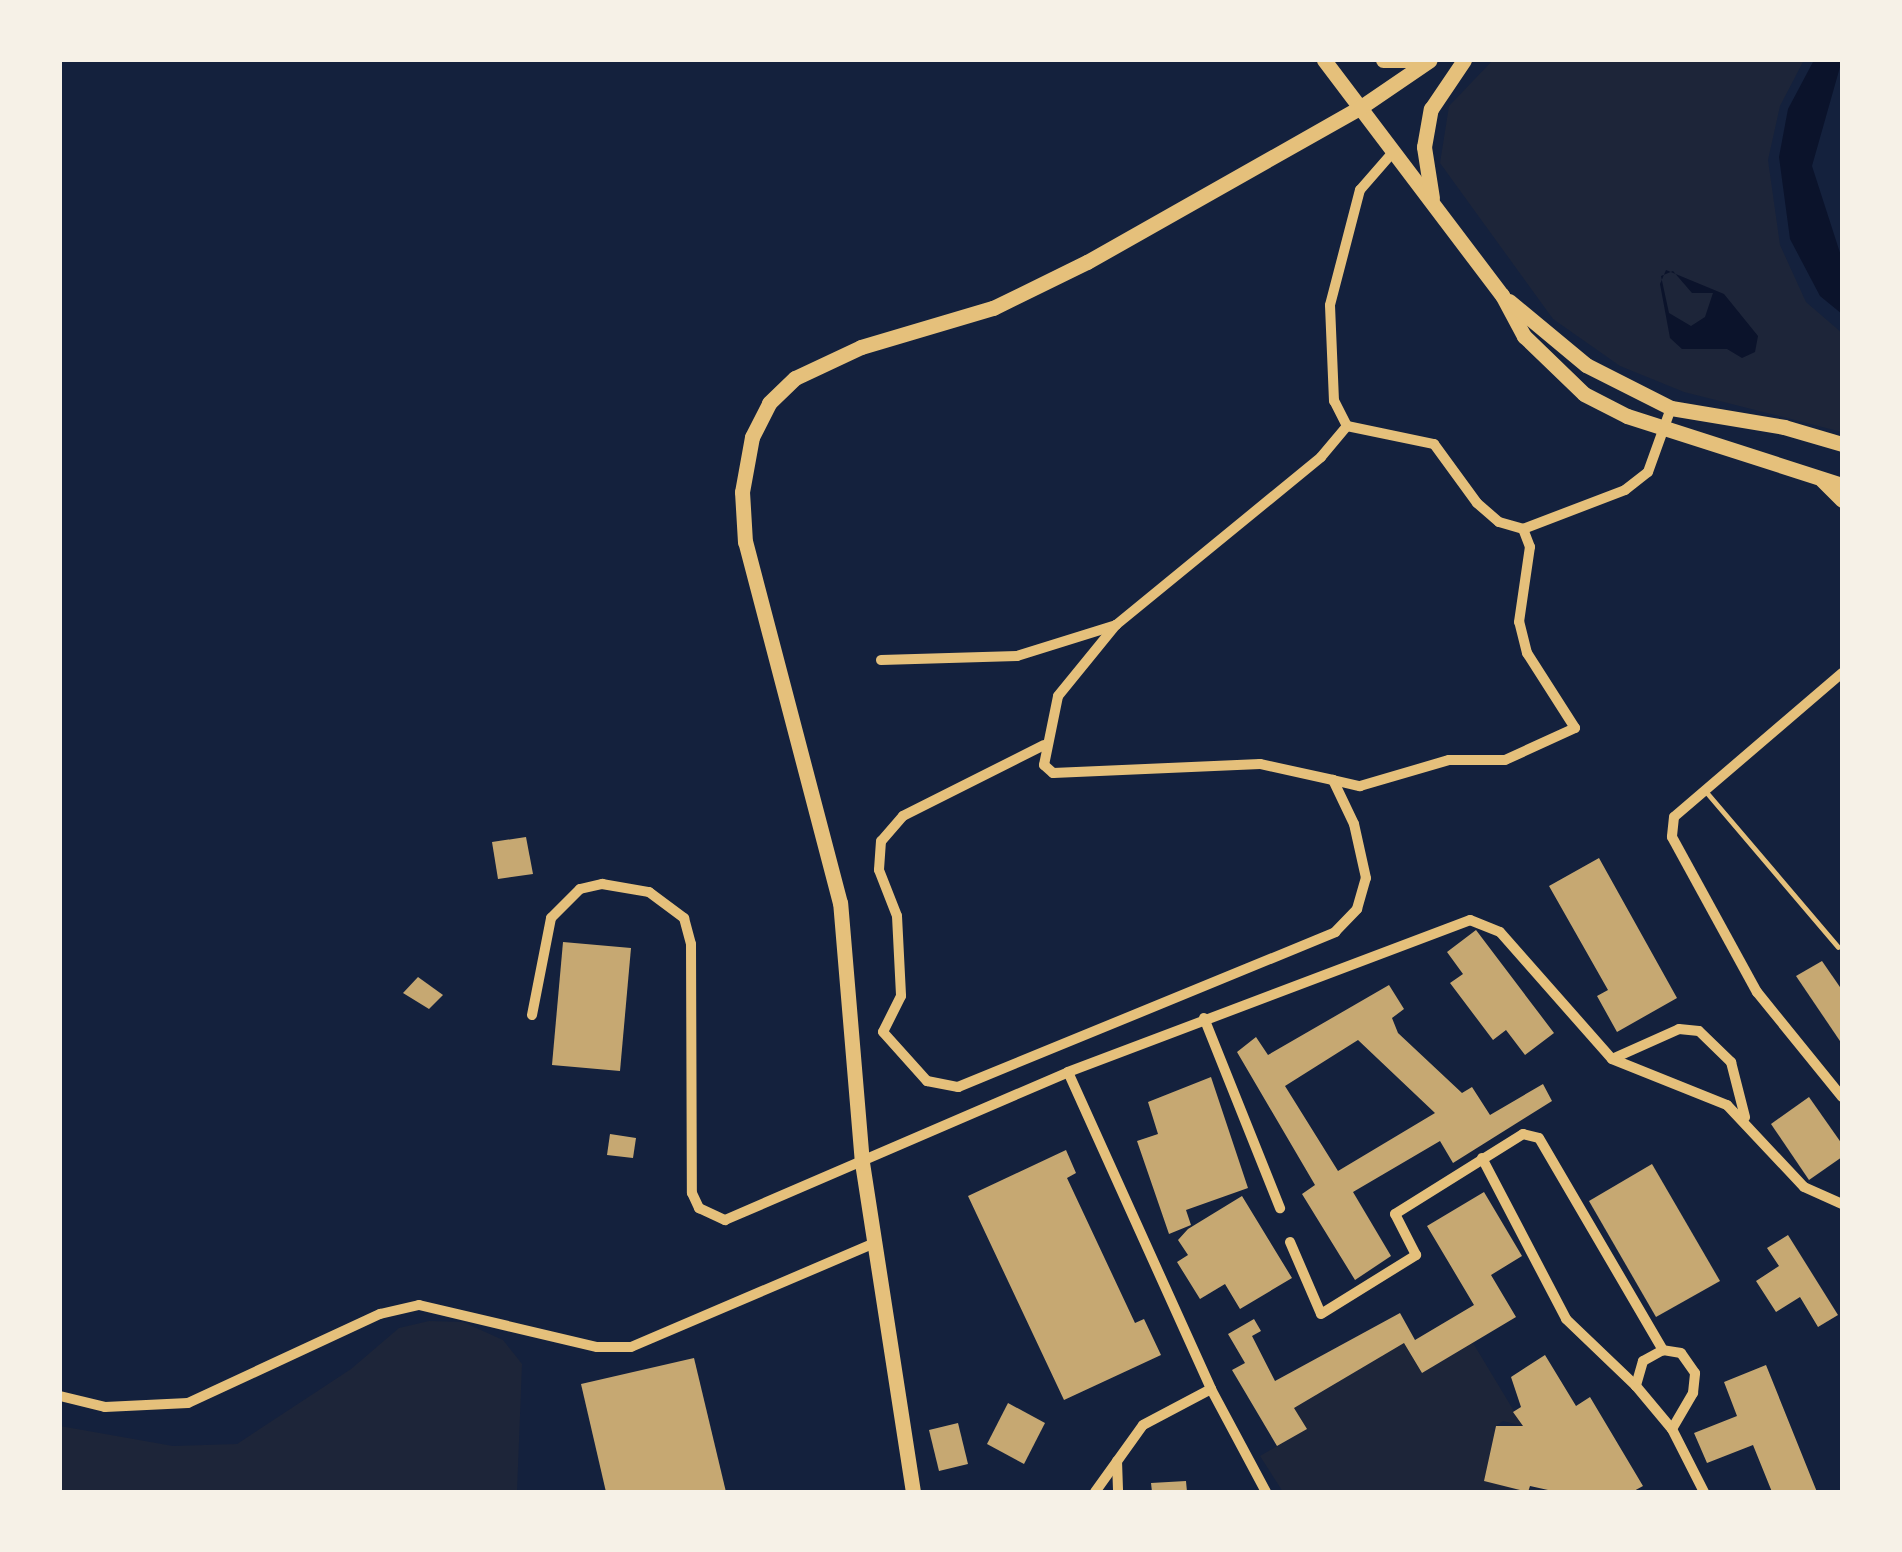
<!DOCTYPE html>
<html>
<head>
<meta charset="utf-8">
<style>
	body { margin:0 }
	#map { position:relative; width:1902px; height:1552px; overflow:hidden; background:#14213d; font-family:"IBM Plex Serif",serif }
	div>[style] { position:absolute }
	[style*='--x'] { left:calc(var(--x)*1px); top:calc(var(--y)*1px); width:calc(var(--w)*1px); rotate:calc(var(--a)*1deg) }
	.green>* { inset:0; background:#1d2539 }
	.water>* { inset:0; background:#0b132b }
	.building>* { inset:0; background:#c6a872 }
	.service>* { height:5px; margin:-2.5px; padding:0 2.5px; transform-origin:2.5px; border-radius:2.5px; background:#e5c07b }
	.minor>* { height:10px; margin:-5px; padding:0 5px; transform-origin:5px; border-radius:5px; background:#e5c07b }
	.primary>* { height:15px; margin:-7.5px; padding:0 7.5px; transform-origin:7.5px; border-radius:7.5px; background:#e5c07b }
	span { translate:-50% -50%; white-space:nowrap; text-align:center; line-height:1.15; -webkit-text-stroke:10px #f6f1e7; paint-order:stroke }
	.frame { position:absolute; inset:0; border:62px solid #f6f1e7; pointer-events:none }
</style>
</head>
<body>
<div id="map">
	<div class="green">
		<div style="clip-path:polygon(1493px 60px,1804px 60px,1780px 106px,1768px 160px,1780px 245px,1806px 302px,1842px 333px,1842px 432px,1684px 392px,1620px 366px,1553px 319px,1440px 163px,1449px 106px)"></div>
		<div style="clip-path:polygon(429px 1321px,463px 1322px,503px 1340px,522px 1364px,517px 1492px,60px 1492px,60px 1426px,173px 1446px,237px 1444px,351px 1369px,399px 1328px)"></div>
		<div style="clip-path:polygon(1404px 1343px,1422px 1373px,1473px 1343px,1523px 1426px,1503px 1421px,1496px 1426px,1484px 1481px,1557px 1492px,1283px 1492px,1260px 1456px,1307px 1429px,1294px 1408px)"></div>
	</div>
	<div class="water">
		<div style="clip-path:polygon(1814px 60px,1842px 60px,1812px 166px,1842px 259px,1842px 314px,1820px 296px,1790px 239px,1779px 157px,1788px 109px)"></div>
		<div style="clip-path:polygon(evenodd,1666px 270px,1724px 294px,1758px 336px,1755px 352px,1742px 358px,1727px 349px,1682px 349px,1670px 338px,1660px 284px,1666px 270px,1673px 271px,1692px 293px,1713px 293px,1705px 317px,1691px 326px,1669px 313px,1661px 276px,1673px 271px)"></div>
	</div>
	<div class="building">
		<div style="clip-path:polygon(526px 837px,533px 874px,498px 879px,492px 842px)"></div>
		<div style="clip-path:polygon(1599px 858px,1677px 998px,1617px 1032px,1597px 996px,1608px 990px,1549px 886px)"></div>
		<div style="clip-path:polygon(1476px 930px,1554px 1033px,1525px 1055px,1506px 1030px,1493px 1040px,1450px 983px,1463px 974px,1447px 952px)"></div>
		<div style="clip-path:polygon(563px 942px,631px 948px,620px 1071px,552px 1065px)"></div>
		<div style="clip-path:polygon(1822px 961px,1842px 990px,1842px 1044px,1796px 976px)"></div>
		<div style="clip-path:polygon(418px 977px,443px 995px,429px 1009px,403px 993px)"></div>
		<div style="clip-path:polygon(evenodd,1389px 985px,1404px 1009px,1392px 1018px,1398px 1033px,1462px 1093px,1472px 1087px,1490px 1115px,1543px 1084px,1552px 1101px,1453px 1163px,1440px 1141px,1353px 1192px,1391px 1256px,1355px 1280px,1302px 1194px,1315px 1185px,1237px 1052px,1256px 1037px,1268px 1055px,1389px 985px,1358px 1040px,1435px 1113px,1338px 1171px,1285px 1086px,1358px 1040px)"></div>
		<div style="clip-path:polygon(1211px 1077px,1248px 1188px,1186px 1210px,1191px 1225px,1169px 1234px,1137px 1141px,1158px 1134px,1148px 1102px)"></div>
		<div style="clip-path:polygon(1809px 1097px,1842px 1144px,1842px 1157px,1809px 1180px,1771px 1124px)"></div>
		<div style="clip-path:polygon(610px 1134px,636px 1138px,633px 1158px,607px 1155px)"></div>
		<div style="clip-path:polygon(1066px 1150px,1076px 1173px,1067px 1178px,1135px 1323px,1144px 1319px,1161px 1355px,1064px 1400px,968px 1196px)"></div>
		<div style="clip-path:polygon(1652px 1164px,1720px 1281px,1656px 1317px,1589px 1201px)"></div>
		<div style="clip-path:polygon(1484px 1192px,1522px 1256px,1491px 1275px,1516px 1317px,1422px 1373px,1404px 1343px,1294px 1408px,1307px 1429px,1277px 1446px,1232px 1370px,1245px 1363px,1228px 1334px,1254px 1319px,1261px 1331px,1252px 1336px,1275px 1381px,1400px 1313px,1415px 1340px,1474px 1305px,1427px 1226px)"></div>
		<div style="clip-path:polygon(1242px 1196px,1292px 1278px,1240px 1309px,1225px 1284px,1200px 1299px,1177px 1262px,1188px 1255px,1178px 1240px,1188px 1229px)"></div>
		<div style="clip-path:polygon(1788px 1235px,1838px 1315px,1818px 1327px,1800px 1297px,1776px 1312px,1756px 1281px,1779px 1266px,1767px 1248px)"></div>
		<div style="clip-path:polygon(1545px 1355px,1576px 1406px,1590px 1397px,1643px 1486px,1632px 1492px,1557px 1492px,1530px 1486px,1528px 1492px,1484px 1481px,1496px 1426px,1523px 1426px,1513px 1412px,1521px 1407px,1511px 1377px)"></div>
		<div style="clip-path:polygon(694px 1358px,726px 1492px,606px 1492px,581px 1384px)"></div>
		<div style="clip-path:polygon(1766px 1365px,1817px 1492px,1772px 1492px,1753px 1445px,1707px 1463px,1694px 1433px,1737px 1416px,1724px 1382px)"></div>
		<div style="clip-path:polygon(1008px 1403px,1045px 1423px,1024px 1464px,987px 1444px)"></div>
		<div style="clip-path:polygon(958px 1423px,968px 1464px,939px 1471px,929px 1430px)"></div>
		<div style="clip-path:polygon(1186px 1481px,1187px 1492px,1152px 1492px,1151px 1483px)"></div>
	</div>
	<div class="service">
		<div style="--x:1707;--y:793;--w:202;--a:49.6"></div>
	</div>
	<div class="minor">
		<div style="--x:1347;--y:426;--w:28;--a:-117"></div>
		<div style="--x:1334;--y:401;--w:96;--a:-92.4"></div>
		<div style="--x:1330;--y:305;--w:119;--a:-75.4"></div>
		<div style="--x:1360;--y:190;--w:52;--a:-48.9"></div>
		<div style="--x:881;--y:660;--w:136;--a:-1.7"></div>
		<div style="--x:1017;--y:656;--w:104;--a:-17.4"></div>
		<div style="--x:1116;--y:625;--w:265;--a:-39.3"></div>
		<div style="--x:1321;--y:457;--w:40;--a:-50"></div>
		<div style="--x:1347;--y:426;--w:89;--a:11.7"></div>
		<div style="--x:1434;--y:444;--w:73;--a:53.9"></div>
		<div style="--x:1477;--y:503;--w:29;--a:41"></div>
		<div style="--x:1499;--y:522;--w:25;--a:16"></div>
		<div style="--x:1523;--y:529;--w:109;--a:-20.9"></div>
		<div style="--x:1625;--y:490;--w:29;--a:-38"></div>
		<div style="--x:1648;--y:472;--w:68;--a:-70.2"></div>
		<div style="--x:1842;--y:673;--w:221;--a:139.4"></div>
		<div style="--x:1674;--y:817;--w:20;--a:96"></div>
		<div style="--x:1672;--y:837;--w:177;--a:61.3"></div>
		<div style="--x:1757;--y:992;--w:135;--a:51"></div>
		<div style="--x:1044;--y:745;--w:158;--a:153.3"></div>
		<div style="--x:903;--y:816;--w:33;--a:131"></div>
		<div style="--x:881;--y:841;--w:29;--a:94"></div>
		<div style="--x:879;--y:870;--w:49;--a:68.6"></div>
		<div style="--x:897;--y:916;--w:80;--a:87.1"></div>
		<div style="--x:901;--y:996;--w:40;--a:116.6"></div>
		<div style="--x:883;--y:1032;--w:66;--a:48.1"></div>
		<div style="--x:927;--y:1081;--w:32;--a:11"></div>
		<div style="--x:958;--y:1087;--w:408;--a:-22.3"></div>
		<div style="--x:1335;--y:932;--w:32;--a:-46"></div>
		<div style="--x:1357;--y:909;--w:32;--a:-74"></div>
		<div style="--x:1366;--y:878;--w:55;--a:-102.5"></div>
		<div style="--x:1354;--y:824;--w:49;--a:-115.5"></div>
		<div style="--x:1333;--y:780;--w:75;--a:-167.6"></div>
		<div style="--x:1260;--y:764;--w:207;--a:177.5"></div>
		<div style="--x:1053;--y:773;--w:12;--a:-138"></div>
		<div style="--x:1044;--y:765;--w:70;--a:-78.5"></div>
		<div style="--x:1058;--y:696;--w:92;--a:-50.8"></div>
		<div style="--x:1333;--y:780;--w:28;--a:13"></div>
		<div style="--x:1360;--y:786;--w:93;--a:-16.3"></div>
		<div style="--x:1449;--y:760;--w:56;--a:0"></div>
		<div style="--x:1505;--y:760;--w:77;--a:-24.6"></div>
		<div style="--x:1575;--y:728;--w:89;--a:-122.6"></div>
		<div style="--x:1527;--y:653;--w:32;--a:-104"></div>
		<div style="--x:1519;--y:622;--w:76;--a:-81.7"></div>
		<div style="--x:1530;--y:547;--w:19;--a:-111"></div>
		<div style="--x:532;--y:1015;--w:99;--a:-78.9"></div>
		<div style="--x:551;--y:918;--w:41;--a:-45"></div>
		<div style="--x:580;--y:889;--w:23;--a:-13"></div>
		<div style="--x:602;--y:884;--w:48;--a:9.7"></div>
		<div style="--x:649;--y:892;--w:44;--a:36.6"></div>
		<div style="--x:684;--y:918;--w:27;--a:75"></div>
		<div style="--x:691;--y:944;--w:249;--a:89.8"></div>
		<div style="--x:692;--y:1193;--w:17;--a:65"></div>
		<div style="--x:699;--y:1208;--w:29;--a:25"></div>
		<div style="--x:725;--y:1220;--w:374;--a:-23.3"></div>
		<div style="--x:1068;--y:1072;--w:430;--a:-20.7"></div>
		<div style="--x:1470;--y:920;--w:32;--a:22"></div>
		<div style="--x:1500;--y:932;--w:169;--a:48.6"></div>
		<div style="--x:1612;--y:1059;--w:124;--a:21.8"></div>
		<div style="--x:1727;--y:1105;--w:112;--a:46.8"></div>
		<div style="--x:1804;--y:1187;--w:42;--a:24.1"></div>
		<div style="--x:1204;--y:1018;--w:205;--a:68.2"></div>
		<div style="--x:1612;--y:1059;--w:73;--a:-24.1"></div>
		<div style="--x:1679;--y:1029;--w:20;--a:6"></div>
		<div style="--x:1699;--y:1031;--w:45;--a:44.1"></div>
		<div style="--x:1731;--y:1062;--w:57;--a:75.7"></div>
		<div style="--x:1068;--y:1072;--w:348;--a:65.7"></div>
		<div style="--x:1211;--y:1389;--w:117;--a:61.9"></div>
		<div style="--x:1482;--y:1158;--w:182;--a:62.4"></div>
		<div style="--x:1566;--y:1319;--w:97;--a:43.7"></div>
		<div style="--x:1290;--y:1242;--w:78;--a:66.7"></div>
		<div style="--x:1321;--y:1314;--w:112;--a:-31.8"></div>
		<div style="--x:1416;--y:1255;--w:46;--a:-117.1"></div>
		<div style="--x:1395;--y:1214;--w:151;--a:-32"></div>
		<div style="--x:1523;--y:1134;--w:16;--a:14"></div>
		<div style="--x:1539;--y:1138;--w:246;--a:59.7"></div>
		<div style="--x:60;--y:1396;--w:46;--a:13.7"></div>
		<div style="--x:105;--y:1407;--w:83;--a:-2.8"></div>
		<div style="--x:188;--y:1403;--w:212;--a:-24.9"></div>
		<div style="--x:380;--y:1314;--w:40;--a:-13"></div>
		<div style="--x:419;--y:1305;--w:183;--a:13.3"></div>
		<div style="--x:597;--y:1347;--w:34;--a:0"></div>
		<div style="--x:631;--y:1347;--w:262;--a:-23.1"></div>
		<div style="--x:1672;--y:1429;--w:42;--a:-59.7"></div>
		<div style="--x:1693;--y:1393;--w:20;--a:-84"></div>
		<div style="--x:1695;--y:1373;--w:24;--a:-125"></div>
		<div style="--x:1681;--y:1353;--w:18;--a:-171"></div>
		<div style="--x:1663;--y:1350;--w:23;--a:151"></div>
		<div style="--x:1643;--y:1361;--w:26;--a:106"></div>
		<div style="--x:1636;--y:1386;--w:56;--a:50.1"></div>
		<div style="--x:1672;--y:1429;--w:71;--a:63.1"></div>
		<div style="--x:1117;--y:1461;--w:31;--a:88"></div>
		<div style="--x:1095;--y:1492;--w:82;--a:-54.4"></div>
		<div style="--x:1143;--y:1425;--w:77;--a:-27.9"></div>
	</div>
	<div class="primary">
		<div style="--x:1324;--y:60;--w:295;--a:52.9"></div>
		<div style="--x:1502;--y:295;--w:47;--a:61.8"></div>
		<div style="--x:1524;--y:336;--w:83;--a:44"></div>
		<div style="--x:1584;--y:394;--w:48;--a:27.1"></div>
		<div style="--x:1627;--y:416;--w:226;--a:17.8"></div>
		<div style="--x:1383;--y:60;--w:29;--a:0"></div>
		<div style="--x:1432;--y:198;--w:52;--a:-98.9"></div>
		<div style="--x:1424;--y:147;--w:39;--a:-80"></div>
		<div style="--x:1431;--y:109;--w:59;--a:-56"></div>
		<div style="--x:1509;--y:301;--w:100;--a:39.7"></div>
		<div style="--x:1586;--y:365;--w:95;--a:26.8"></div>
		<div style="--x:1671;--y:408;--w:115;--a:9.5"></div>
		<div style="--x:1784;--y:427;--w:60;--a:16.3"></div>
		<div style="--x:1822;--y:480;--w:28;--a:45"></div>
		<div style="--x:913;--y:1492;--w:333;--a:-98.8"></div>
		<div style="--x:862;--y:1163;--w:261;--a:-94.8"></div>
		<div style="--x:840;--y:903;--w:373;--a:-104.7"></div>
		<div style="--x:745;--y:542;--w:50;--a:-93.4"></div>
		<div style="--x:742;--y:492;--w:56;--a:-79.7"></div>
		<div style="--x:752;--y:437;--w:38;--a:-63"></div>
		<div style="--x:769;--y:403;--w:36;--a:-44"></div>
		<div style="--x:795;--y:378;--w:73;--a:-25.2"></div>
		<div style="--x:861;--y:347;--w:138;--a:-16.5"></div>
		<div style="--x:993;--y:308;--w:105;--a:-26.1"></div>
		<div style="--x:1087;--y:262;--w:315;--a:-29.5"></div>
		<div style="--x:1361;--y:107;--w:83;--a:-34.3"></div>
	</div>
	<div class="frame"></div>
</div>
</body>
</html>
